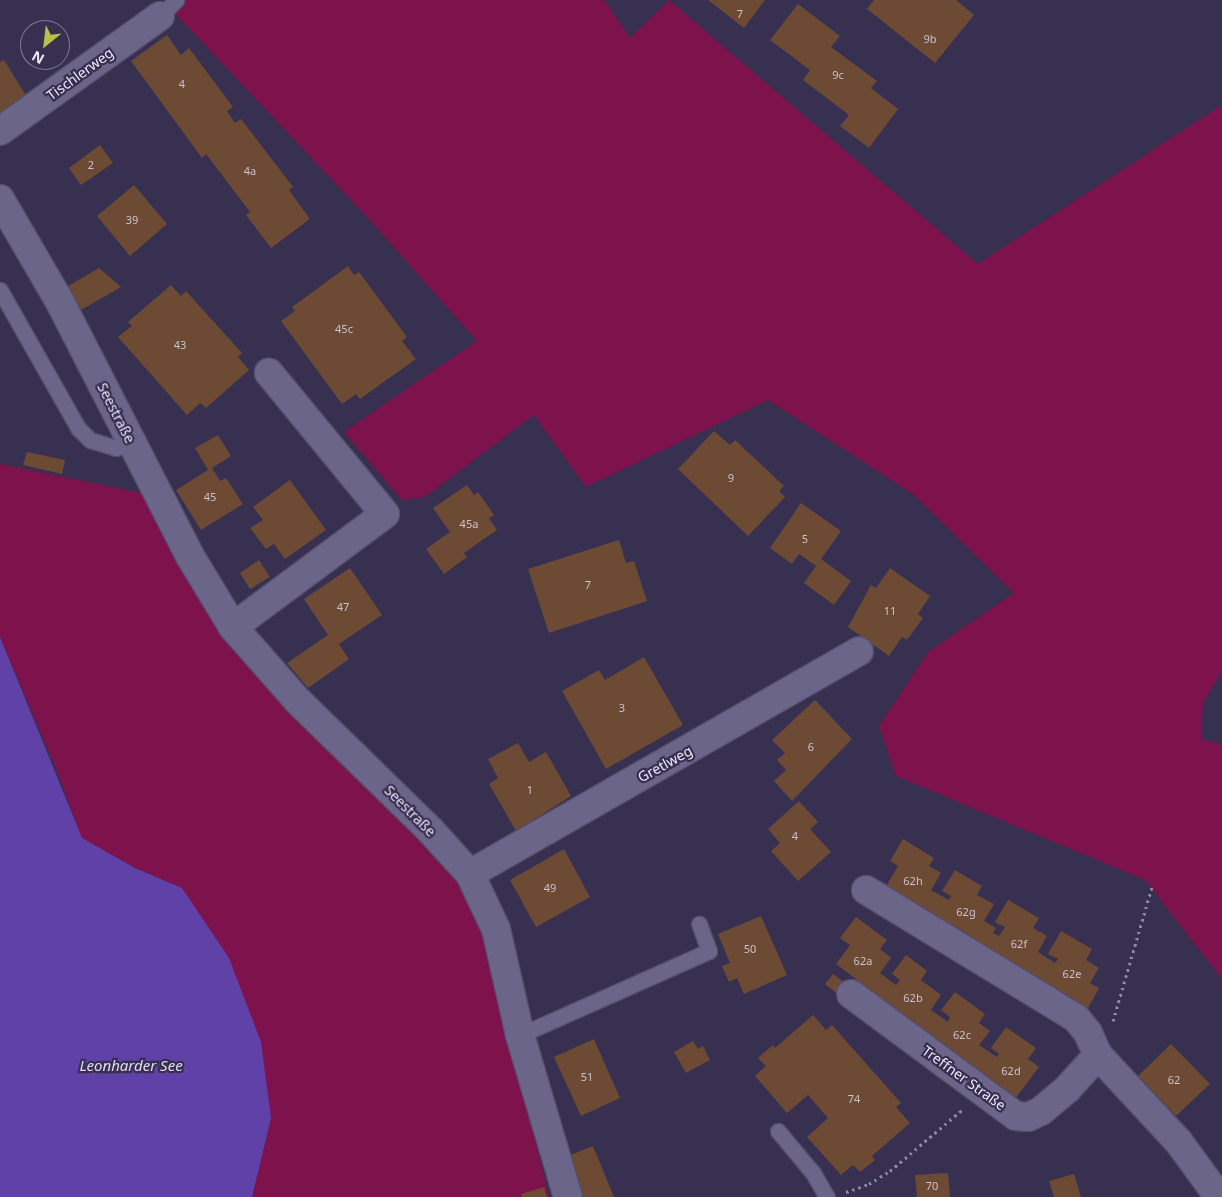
<!DOCTYPE html>
<html>
<head>
<meta charset="utf-8">
<style>
	body { margin:0 }
	#map { position:relative; width:1222px; height:1197px; overflow:hidden; background:#373051; font-family:"Noto Sans",sans-serif }
	div>[style] { position:absolute }
	[style*='--x'] { left:calc(var(--x)*1px); top:calc(var(--y)*1px); width:calc(var(--w)*1px); rotate:calc(var(--a)*1deg) }
	.green>* { inset:0; background:#7d124d }
	.water>* { inset:0; background:#6041a8 }
	.building>* { inset:0; background:#6c4a34 }
	.path>* { height:3px; margin-top:-1.5px; transform-origin:0; background:repeating-linear-gradient(90deg,#8f8aa5 0 2.5px,transparent 0 6.5px) }
	.roads { filter:drop-shadow(1px 0 #554e6a) drop-shadow(-1px 0 #554e6a) drop-shadow(0 1px #554e6a) drop-shadow(0 -1px #554e6a) }
	.service>* { height:15px; margin:-7.5px; padding:0 7.5px; transform-origin:7.5px; border-radius:7.5px; background:#6c658a }
	.minor>* { height:28px; margin:-14px; padding:0 14px; transform-origin:14px; border-radius:14px; background:#6c658a }
	span { translate:-50% -50%; white-space:nowrap; text-align:center; line-height:1.15; -webkit-text-stroke:4.5px #373051; paint-order:stroke }
	.number-label { font-size:11px; color:#cdc1cc }
	.number-label span { -webkit-text-stroke-width:0 }
	.street-label { font-size:14px; color:#ede9fe }
	.water-label { font-size:15px; color:#e0dbf7; font-style:italic }
	.north { position:absolute; left:20px; top:20px; width:50px; height:50px; box-sizing:border-box; background:#373051; border:1px solid #807a96; border-radius:50%; rotate:209deg; font-size:14px; font-weight:700; line-height:20px; text-align:center; color:#ede9fe }
	.north::after { content:''; display:block; margin:auto; width:18px; height:22px; background:#b8c147; clip-path:polygon(50% 0,100% 100%,50% 72%,0 100%) }
</style>
</head>
<body>
<div id="map">
	<div class="green">
		<div style="clip-path:polygon(186px 0,604px 0,630px 38px,669px 0,978px 264px,1222px 105px,1222px 670px,1203px 703px,1201px 739px,1222px 744px,1222px 979px,1145px 880px,896px 776px,879px 726px,928px 652px,1014px 593px,913px 494px,768px 400px,586px 487px,534px 415px,425px 497px,402px 500px,344px 432px,477px 341px,367px 217px,171px 9px)"></div>
		<div style="clip-path:polygon(0 464px,142px 493px,205px 601px,453px 873px,474px 904px,486px 939px,549px 1197px,252px 1197px,271px 1118px,182px 888px,136px 868px,82px 839px,55px 766px,0 637px)"></div>
	</div>
	<div class="water">
		<div style="clip-path:polygon(0 637px,82px 838px,135px 868px,182px 888px,229px 958px,261px 1042px,271px 1118px,252px 1197px,0 1197px)"></div>
	</div>
	<div class="building">
		<div style="clip-path:polygon(708px 0,765px 0,744px 28px)"></div>
		<div style="clip-path:polygon(874px 0,956px 0,974px 15px,935px 63px,867px 9px)"></div>
		<div style="clip-path:polygon(798px 4px,840px 36px,831px 47px,877px 81px,871px 88px,898px 109px,869px 148px,840px 126px,849px 115px,803px 80px,810px 70px,770px 40px)"></div>
		<div style="clip-path:polygon(167px 35px,181px 55px,189px 48px,233px 107px,227px 111px,235px 123px,241px 119px,293px 187px,289px 190px,310px 219px,271px 248px,246px 215px,250px 212px,206px 154px,202px 158px,131px 61px)"></div>
		<div style="clip-path:polygon(4px 60px,27px 97px,0 114px,0 62px)"></div>
		<div style="clip-path:polygon(100px 145px,113px 163px,81px 185px,69px 168px)"></div>
		<div style="clip-path:polygon(134px 185px,167px 224px,130px 256px,97px 216px)"></div>
		<div style="clip-path:polygon(348px 266px,354px 275px,359px 272px,407px 337px,402px 341px,416px 359px,360px 399px,356px 394px,342px 404px,281px 321px,295px 311px,292px 307px)"></div>
		<div style="clip-path:polygon(99px 268px,121px 287px,79px 311px,65px 288px)"></div>
		<div style="clip-path:polygon(171px 285px,181px 296px,186px 291px,242px 353px,238px 357px,249px 370px,206px 408px,200px 403px,187px 415px,118px 337px,132px 326px,128px 322px)"></div>
		<div style="clip-path:polygon(714px 431px,730px 445px,735px 440px,784px 486px,779px 491px,785px 497px,748px 536px,678px 469px)"></div>
		<div style="clip-path:polygon(218px 435px,231px 456px,212px 468px,220px 481px,226px 478px,243px 504px,201px 530px,176px 490px,208px 470px,195px 448px)"></div>
		<div style="clip-path:polygon(27px 452px,65px 460px,62px 474px,23px 465px)"></div>
		<div style="clip-path:polygon(290px 480px,326px 530px,285px 559px,274px 544px,266px 549px,250px 528px,263px 520px,253px 507px)"></div>
		<div style="clip-path:polygon(467px 485px,474px 495px,478px 492px,494px 515px,489px 518px,497px 530px,464px 553px,467px 557px,444px 574px,426px 549px,450px 532px,433px 508px)"></div>
		<div style="clip-path:polygon(801px 503px,841px 531px,821px 559px,851px 581px,834px 605px,804px 583px,816px 566px,799px 554px,792px 564px,770px 548px)"></div>
		<div style="clip-path:polygon(619px 540px,626px 563px,634px 561px,647px 601px,549px 633px,528px 569px)"></div>
		<div style="clip-path:polygon(259px 560px,270px 577px,250px 589px,240px 573px)"></div>
		<div style="clip-path:polygon(350px 568px,382px 615px,339px 644px,349px 659px,308px 688px,287px 663px,328px 635px,304px 599px)"></div>
		<div style="clip-path:polygon(890px 568px,930px 596px,918px 614px,923px 618px,907px 640px,902px 637px,889px 656px,848px 627px,871px 585px,876px 588px)"></div>
		<div style="clip-path:polygon(644px 657px,683px 725px,606px 769px,562px 691px,599px 670px,605px 680px)"></div>
		<div style="clip-path:polygon(815px 700px,852px 739px,792px 801px,774px 781px,786px 770px,777px 760px,785px 753px,772px 740px)"></div>
		<div style="clip-path:polygon(518px 743px,529px 762px,546px 752px,571px 796px,516px 831px,489px 784px,498px 778px,488px 759px)"></div>
		<div style="clip-path:polygon(799px 801px,818px 822px,810px 829px,831px 852px,798px 881px,771px 851px,780px 843px,768px 829px)"></div>
		<div style="clip-path:polygon(903px 839px,934px 858px,929px 866px,941px 873px,931px 890px,949px 900px,951px 896px,942px 891px,955px 870px,982px 886px,977px 895px,994px 904px,984px 921px,996px 928px,993px 933px,999px 936px,1005px 927px,995px 922px,1008px 900px,1039px 918px,1033px 928px,1047px 936px,1038px 952px,1055px 963px,1058px 959px,1048px 954px,1061px 931px,1092px 949px,1086px 960px,1099px 968px,1090px 983px,1099px 988px,1086px 1012px,1072px 1004px,1074px 1000px,1049px 984px,1047px 989px,1019px 972px,1022px 969px,885px 888px,898px 866px,890px 861px)"></div>
		<div style="clip-path:polygon(564px 849px,590px 897px,536px 927px,510px 880px)"></div>
		<div style="clip-path:polygon(761px 916px,787px 975px,744px 994px,737px 978px,729px 982px,722px 966px,730px 963px,718px 934px)"></div>
		<div style="clip-path:polygon(856px 917px,887px 940px,880px 949px,891px 958px,880px 973px,896px 985px,900px 980px,892px 974px,906px 955px,927px 971px,921px 980px,941px 995px,931px 1010px,948px 1022px,950px 1017px,941px 1010px,955px 992px,985px 1014px,979px 1023px,990px 1031px,979px 1045px,997px 1057px,999px 1054px,991px 1048px,1006px 1027px,1036px 1048px,1028px 1059px,1039px 1067px,1015px 1099px,959px 1062px,962px 1059px,939px 1042px,937px 1046px,889px 1004px,886px 1008px,860px 989px,864px 985px,836px 964px,850px 945px,840px 938px)"></div>
		<div style="clip-path:polygon(833px 974px,849px 986px,840px 996px,825px 984px)"></div>
		<div style="clip-path:polygon(813px 1015px,826px 1030px,832px 1025px,901px 1103px,896px 1107px,910px 1123px,872px 1156px,875px 1160px,860px 1172px,853px 1165px,841px 1175px,807px 1137px,828px 1118px,808px 1095px,787px 1113px,755px 1076px,766px 1066px,758px 1058px,773px 1045px,775px 1048px)"></div>
		<div style="clip-path:polygon(594px 1039px,620px 1098px,581px 1116px,554px 1057px)"></div>
		<div style="clip-path:polygon(693px 1041px,698px 1049px,703px 1046px,710px 1060px,686px 1073px,674px 1052px)"></div>
		<div style="clip-path:polygon(1171px 1044px,1210px 1084px,1176px 1116px,1138px 1076px)"></div>
		<div style="clip-path:polygon(593px 1146px,614px 1197px,581px 1197px,565px 1157px)"></div>
		<div style="clip-path:polygon(948px 1173px,950px 1197px,917px 1197px,915px 1175px)"></div>
		<div style="clip-path:polygon(1074px 1174px,1081px 1197px,1054px 1197px,1049px 1181px)"></div>
		<div style="clip-path:polygon(544px 1187px,547px 1197px,522px 1197px,521px 1194px)"></div>
	</div>
	<div class="path">
		<div style="--x:1113;--y:1021;--w:140;--a:-73.8"></div>
		<div style="--x:846;--y:1192;--w:24;--a:-19"></div>
		<div style="--x:869;--y:1184;--w:25;--a:-32"></div>
		<div style="--x:890;--y:1171;--w:94;--a:-40.3"></div>
	</div>
	<div class="roads">
		<div class="service">
			<div style="--x:160;--y:16;--w:23;--a:-45"></div>
			<div style="--x:0;--y:290;--w:159;--a:60.5"></div>
			<div style="--x:78;--y:428;--w:17;--a:45"></div>
			<div style="--x:90;--y:440;--w:27;--a:17"></div>
			<div style="--x:116;--y:448;--w:16;--a:-22"></div>
			<div style="--x:520;--y:1035;--w:207;--a:-24"></div>
			<div style="--x:709;--y:951;--w:29;--a:-110"></div>
			<div style="--x:778;--y:1131;--w:55;--a:50.2"></div>
			<div style="--x:813;--y:1173;--w:28;--a:60"></div>
		</div>
		<div class="minor">
			<div style="--x:0;--y:131;--w:197;--a:-35.7"></div>
			<div style="--x:0;--y:199;--w:119;--a:59.8"></div>
			<div style="--x:60;--y:302;--w:285;--a:62.9"></div>
			<div style="--x:190;--y:556;--w:83;--a:58.8"></div>
			<div style="--x:233;--y:627;--w:98;--a:48.7"></div>
			<div style="--x:298;--y:701;--w:185;--a:44.3"></div>
			<div style="--x:430;--y:830;--w:59;--a:47.7"></div>
			<div style="--x:470;--y:874;--w:61;--a:64.7"></div>
			<div style="--x:496;--y:929;--w:109;--a:77.2"></div>
			<div style="--x:520;--y:1035;--w:169;--a:73.5"></div>
			<div style="--x:233;--y:627;--w:189;--a:-36.6"></div>
			<div style="--x:385;--y:514;--w:183;--a:-129.4"></div>
			<div style="--x:470;--y:874;--w:448;--a:-29.8"></div>
			<div style="--x:866;--y:890;--w:246;--a:31.4"></div>
			<div style="--x:1076;--y:1018;--w:19;--a:51"></div>
			<div style="--x:1088;--y:1033;--w:24;--a:66"></div>
			<div style="--x:1098;--y:1055;--w:117;--a:47.1"></div>
			<div style="--x:1178;--y:1141;--w:69;--a:53.8"></div>
			<div style="--x:851;--y:994;--w:205;--a:36.5"></div>
			<div style="--x:1016;--y:1116;--w:12;--a:5"></div>
			<div style="--x:1028;--y:1117;--w:14;--a:-25"></div>
			<div style="--x:1041;--y:1111;--w:35;--a:-40"></div>
			<div style="--x:1068;--y:1088;--w:45;--a:-47.7"></div>
		</div>
	</div>
	<div class="number-label">
		<span style="left:740px;top:14px">7</span>
		<span style="left:930px;top:39px">9b</span>
		<span style="left:838px;top:75px">9c</span>
		<span style="left:182px;top:84px">4</span>
		<span style="left:91px;top:165px">2</span>
		<span style="left:250px;top:171px">4a</span>
		<span style="left:132px;top:220px">39</span>
		<span style="left:344px;top:329px">45c</span>
		<span style="left:180px;top:345px">43</span>
		<span style="left:731px;top:478px">9</span>
		<span style="left:210px;top:497px">45</span>
		<span style="left:469px;top:524px">45a</span>
		<span style="left:805px;top:539px">5</span>
		<span style="left:588px;top:585px">7</span>
		<span style="left:343px;top:607px">47</span>
		<span style="left:890px;top:611px">11</span>
		<span style="left:622px;top:708px">3</span>
		<span style="left:811px;top:747px">6</span>
		<span style="left:530px;top:790px">1</span>
		<span style="left:795px;top:836px">4</span>
		<span style="left:913px;top:881px">62h</span>
		<span style="left:550px;top:888px">49</span>
		<span style="left:966px;top:912px">62g</span>
		<span style="left:1019px;top:944px">62f</span>
		<span style="left:750px;top:949px">50</span>
		<span style="left:863px;top:961px">62a</span>
		<span style="left:1072px;top:974px">62e</span>
		<span style="left:913px;top:998px">62b</span>
		<span style="left:962px;top:1035px">62c</span>
		<span style="left:1011px;top:1071px">62d</span>
		<span style="left:587px;top:1077px">51</span>
		<span style="left:1174px;top:1080px">62</span>
		<span style="left:854px;top:1099px">74</span>
		<span style="left:932px;top:1186px">70</span>
	</div>
	<div class="street-label">
		<span style="left:80px;top:74px;rotate:-36deg">Tischlerweg</span>
		<span style="left:116px;top:413px;rotate:63deg">Seestraße</span>
		<span style="left:665px;top:764px;rotate:-29deg">Gretlweg</span>
		<span style="left:410px;top:811px;rotate:45deg">Seestraße</span>
		<span style="left:964px;top:1078px;rotate:36deg">Treffner Straße</span>
	</div>
	<div class="water-label">
		<span style="left:131px;top:1066px">Leonharder See</span>
	</div>
	<div class="north">N</div>
</div>
</body>
</html>
